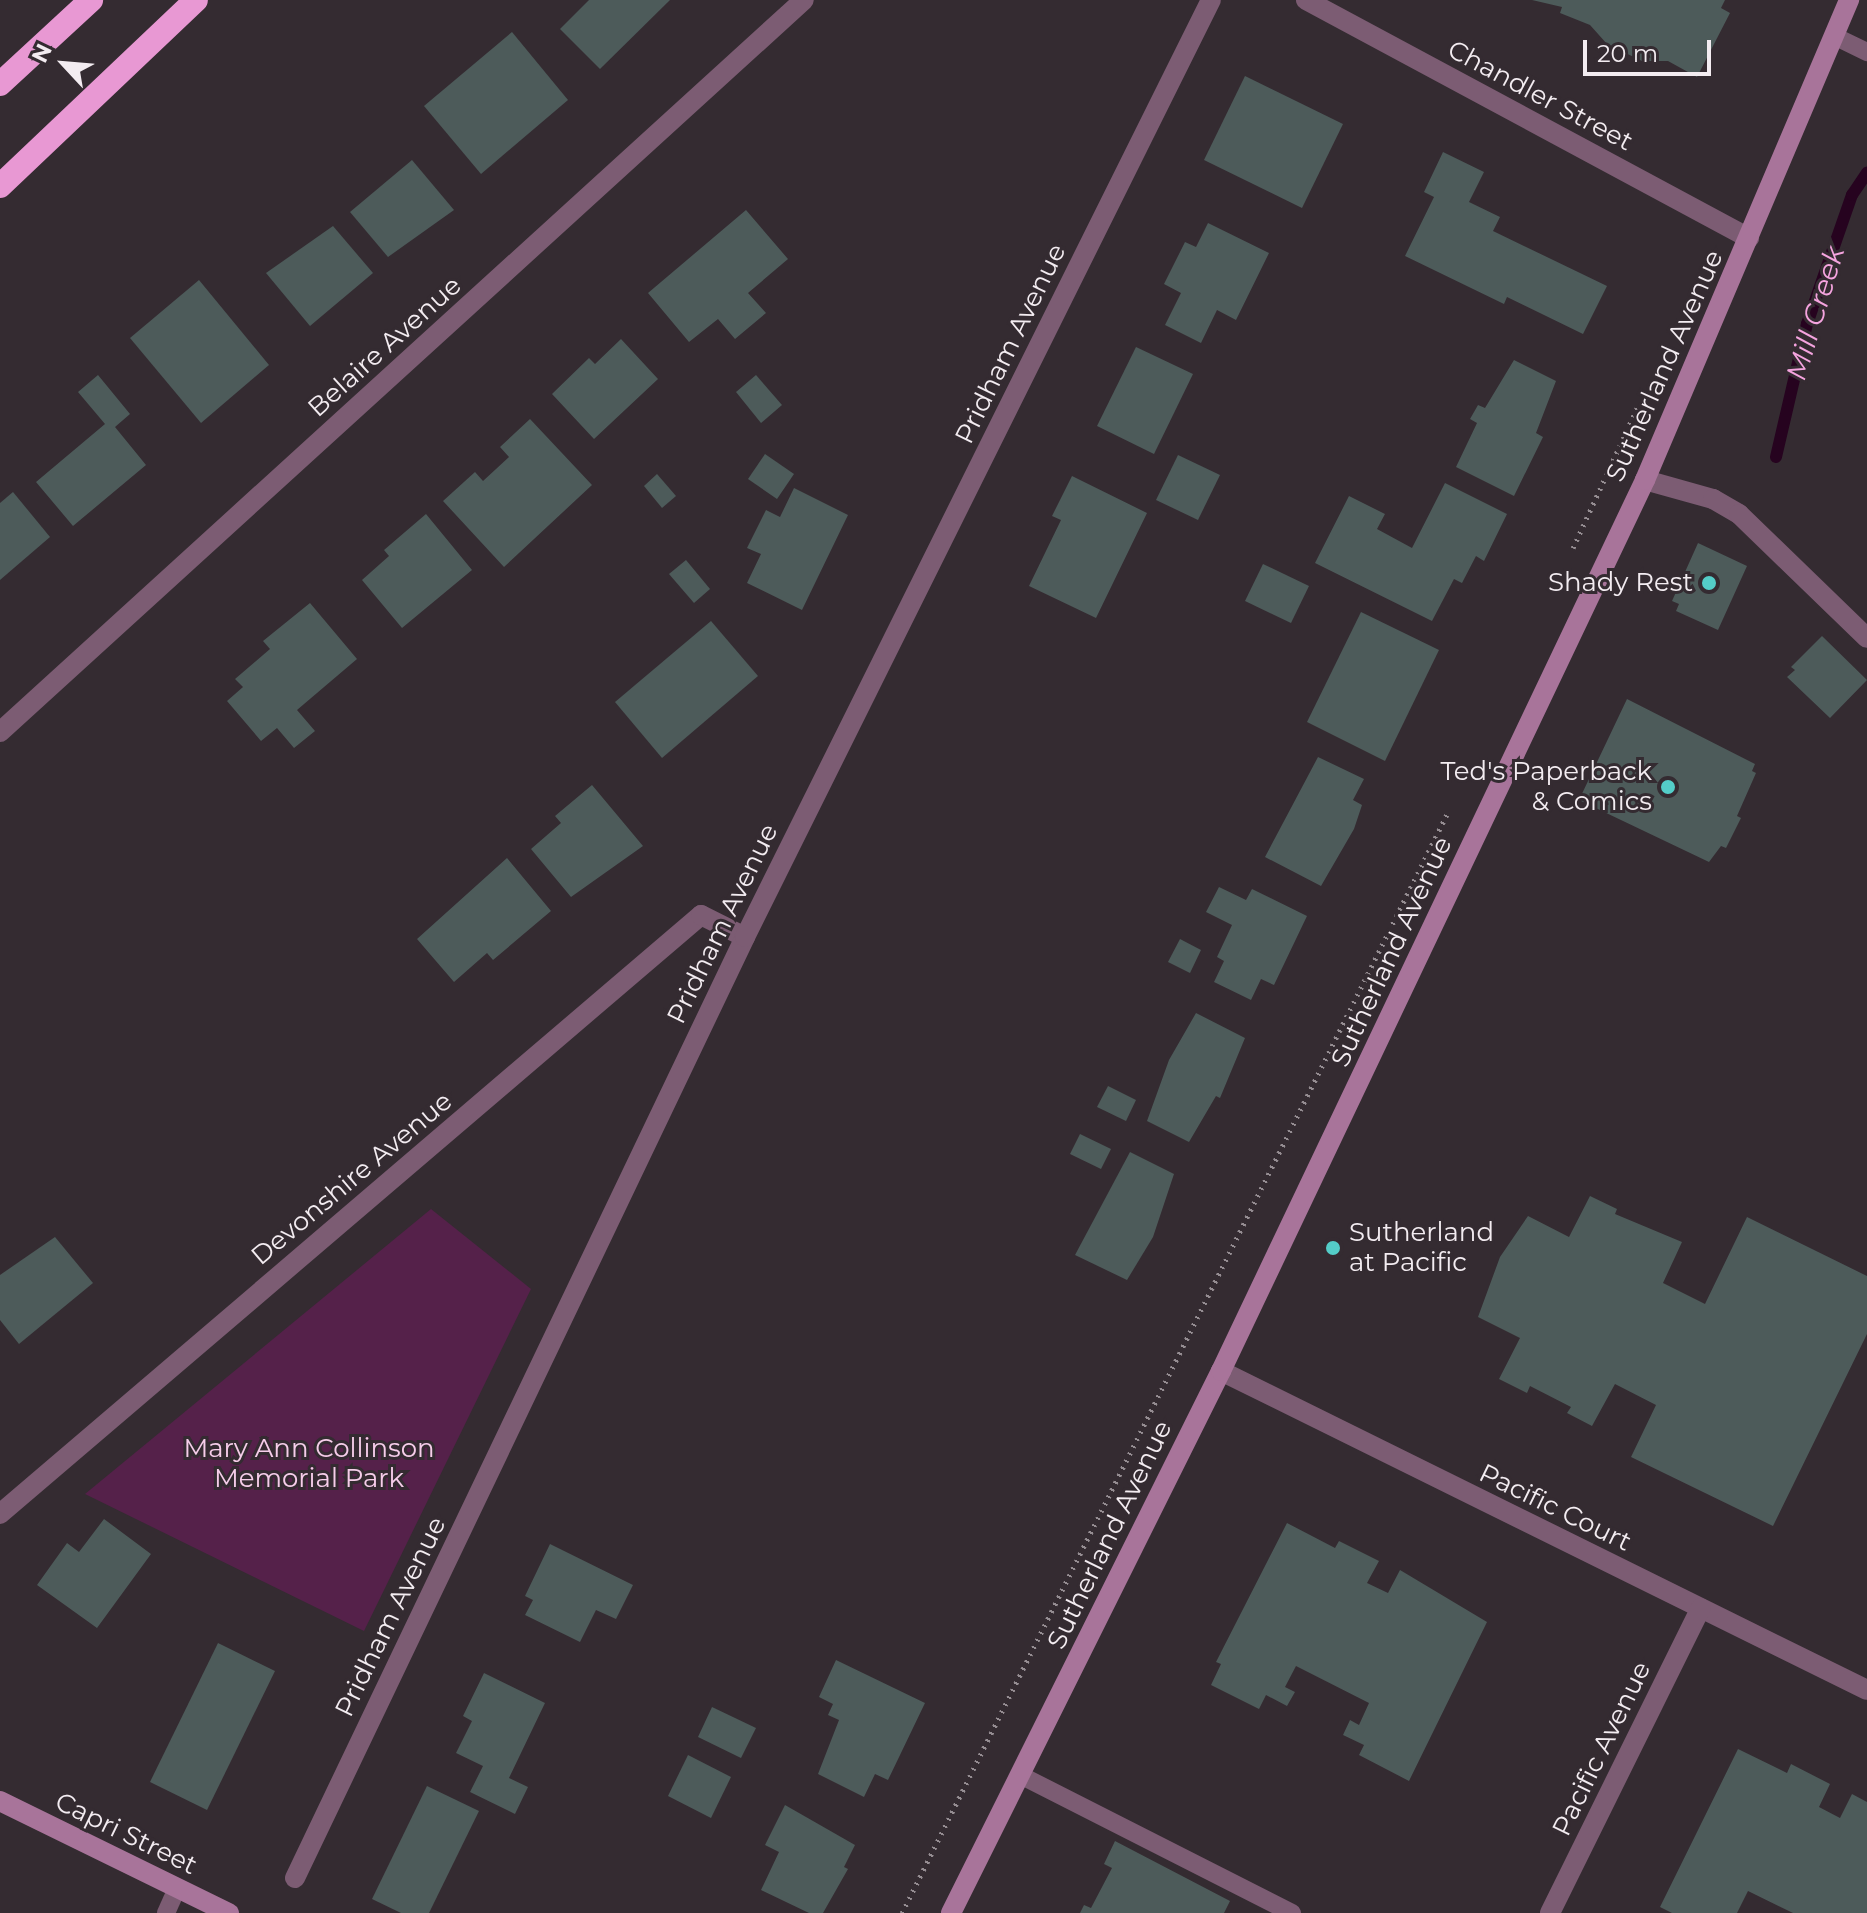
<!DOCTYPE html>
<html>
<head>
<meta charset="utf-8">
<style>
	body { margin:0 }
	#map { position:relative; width:1867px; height:1913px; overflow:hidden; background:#342b31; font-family:Montserrat,sans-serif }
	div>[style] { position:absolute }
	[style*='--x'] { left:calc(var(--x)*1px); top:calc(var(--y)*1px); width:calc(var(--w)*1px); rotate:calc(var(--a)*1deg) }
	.green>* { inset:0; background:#55214a }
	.stream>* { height:12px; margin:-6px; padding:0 6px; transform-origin:6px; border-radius:6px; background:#26031f }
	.building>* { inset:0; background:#4d5b5a }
	.path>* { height:5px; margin-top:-2.5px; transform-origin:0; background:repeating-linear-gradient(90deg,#958d92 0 2px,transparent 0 8px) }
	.lane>* { height:18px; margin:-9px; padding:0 9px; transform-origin:9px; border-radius:9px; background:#7c5c73 }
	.street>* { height:20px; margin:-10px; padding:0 10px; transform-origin:10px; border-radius:10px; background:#7c5c73 }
	.secondary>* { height:20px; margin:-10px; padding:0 10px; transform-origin:10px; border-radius:10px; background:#a8749a }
	.highway>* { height:24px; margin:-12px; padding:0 12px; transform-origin:12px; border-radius:12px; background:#e898d3 }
	.dots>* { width:22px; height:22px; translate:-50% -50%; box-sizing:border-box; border:4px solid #342b31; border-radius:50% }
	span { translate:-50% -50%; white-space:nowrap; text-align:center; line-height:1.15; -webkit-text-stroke:6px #342b31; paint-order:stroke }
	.street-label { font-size:26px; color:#f3ecf1 }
	.poi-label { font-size:26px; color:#f3ecf1 }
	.right { translate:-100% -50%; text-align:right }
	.left { translate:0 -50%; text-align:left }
	.park-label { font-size:26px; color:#f6cdea }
	.water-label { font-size:28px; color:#f5a4df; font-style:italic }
	.north { position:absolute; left:24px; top:24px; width:80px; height:80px; -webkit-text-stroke:6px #342b31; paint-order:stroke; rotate:296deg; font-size:22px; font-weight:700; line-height:32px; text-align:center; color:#f3ecf1 }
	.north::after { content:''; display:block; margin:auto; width:28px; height:36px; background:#f3ecf1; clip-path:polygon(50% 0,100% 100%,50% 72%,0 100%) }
	.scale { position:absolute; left:1583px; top:40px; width:128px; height:36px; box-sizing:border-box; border:4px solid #f3ecf1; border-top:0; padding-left:10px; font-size:24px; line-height:28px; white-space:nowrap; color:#f3ecf1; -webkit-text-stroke:6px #342b31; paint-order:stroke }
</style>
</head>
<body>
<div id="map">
	<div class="green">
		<div style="clip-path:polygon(431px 1209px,531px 1289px,364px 1631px,85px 1494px)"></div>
	</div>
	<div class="stream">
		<div style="--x:1776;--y:457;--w:137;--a:-76.9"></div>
		<div style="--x:1807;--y:324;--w:137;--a:-70.8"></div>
		<div style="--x:1852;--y:195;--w:27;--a:-56"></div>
	</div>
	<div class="building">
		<div style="clip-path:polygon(589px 0,670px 0,600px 69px,560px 29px)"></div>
		<div style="clip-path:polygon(1532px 0,1725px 0,1721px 8px,1730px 13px,1697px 77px,1668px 61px,1642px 61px,1607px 44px,1590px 25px,1560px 13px,1562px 7px)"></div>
		<div style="clip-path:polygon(512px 32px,568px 100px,481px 174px,424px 106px)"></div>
		<div style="clip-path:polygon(1245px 76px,1343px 124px,1302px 208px,1204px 160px)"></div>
		<div style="clip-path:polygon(1443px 152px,1484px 172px,1469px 202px,1500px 217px,1493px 231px,1607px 286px,1583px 334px,1507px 297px,1504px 304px,1405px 256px,1434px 197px,1424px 192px)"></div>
		<div style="clip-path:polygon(412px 160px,454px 210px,388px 257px,350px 212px)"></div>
		<div style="clip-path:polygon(746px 210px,788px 259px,748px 293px,766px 313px,735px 339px,718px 319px,689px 342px,648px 293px)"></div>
		<div style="clip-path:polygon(1208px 223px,1269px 253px,1236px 320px,1217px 310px,1201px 343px,1165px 325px,1181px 293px,1164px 284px,1185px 242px,1196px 247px)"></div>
		<div style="clip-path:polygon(333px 226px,373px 273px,310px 326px,266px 273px)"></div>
		<div style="clip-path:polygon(199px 280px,269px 365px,201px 423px,130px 338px)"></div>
		<div style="clip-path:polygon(621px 339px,658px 379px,594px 439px,552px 394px,589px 358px,595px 364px)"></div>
		<div style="clip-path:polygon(1136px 347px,1193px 374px,1154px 454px,1097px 426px)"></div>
		<div style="clip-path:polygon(1514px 360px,1556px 381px,1536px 433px,1543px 437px,1514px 496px,1456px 467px,1477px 423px,1470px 419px,1478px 405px,1485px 408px)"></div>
		<div style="clip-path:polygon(98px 375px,130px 414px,115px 427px,146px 465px,73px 526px,36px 482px,105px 424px,78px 392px)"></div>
		<div style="clip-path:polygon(756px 375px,782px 405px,761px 423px,736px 392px)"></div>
		<div style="clip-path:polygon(530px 419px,592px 485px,504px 567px,443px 501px,475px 472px,483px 481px,509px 457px,500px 447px)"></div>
		<div style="clip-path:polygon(765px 454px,794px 474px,777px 499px,748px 479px)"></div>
		<div style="clip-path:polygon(1178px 455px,1220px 475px,1198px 520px,1156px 500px)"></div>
		<div style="clip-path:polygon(657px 474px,676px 496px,662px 508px,644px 486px)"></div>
		<div style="clip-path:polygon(1072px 476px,1147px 513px,1096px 618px,1029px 586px,1061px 520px,1052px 516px)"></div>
		<div style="clip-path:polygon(1445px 483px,1507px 514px,1484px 561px,1476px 556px,1462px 583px,1454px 579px,1432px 621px,1315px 563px,1349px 496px,1385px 514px,1377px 529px,1412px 548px)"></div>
		<div style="clip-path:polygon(794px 488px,848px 515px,802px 610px,747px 583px,761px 554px,747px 548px,766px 510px,780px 517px)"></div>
		<div style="clip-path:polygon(13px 492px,50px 537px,0 580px,0 503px)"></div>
		<div style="clip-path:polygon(426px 514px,472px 570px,402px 628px,362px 580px,389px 556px,384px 550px)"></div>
		<div style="clip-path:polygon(1698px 543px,1747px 566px,1718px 630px,1676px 611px,1679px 604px,1672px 601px)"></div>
		<div style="clip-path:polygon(686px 560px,710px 589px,694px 603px,669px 574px)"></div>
		<div style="clip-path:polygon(1263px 564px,1309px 586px,1291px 623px,1245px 601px)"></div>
		<div style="clip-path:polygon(310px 603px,357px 659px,297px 710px,315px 731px,294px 748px,277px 728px,261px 741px,227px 701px,243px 687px,235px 679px,270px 649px,263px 641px)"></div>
		<div style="clip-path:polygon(1361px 612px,1439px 650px,1385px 761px,1307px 722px)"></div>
		<div style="clip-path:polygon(711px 621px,758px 676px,662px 758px,615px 702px)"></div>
		<div style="clip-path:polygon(1822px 636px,1867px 680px,1830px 718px,1787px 677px,1795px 670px,1791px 667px)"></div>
		<div style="clip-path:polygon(1627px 699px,1755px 764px,1752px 771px,1756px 773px,1737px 816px,1741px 818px,1726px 848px,1721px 846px,1709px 862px,1579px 800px)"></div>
		<div style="clip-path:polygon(1318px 757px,1364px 779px,1353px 800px,1362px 805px,1354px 829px,1321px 886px,1265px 857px)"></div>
		<div style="clip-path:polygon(592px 785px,643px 846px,571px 897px,531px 849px,561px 823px,555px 816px)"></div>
		<div style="clip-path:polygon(507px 858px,551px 911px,493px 960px,487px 953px,454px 982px,417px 939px)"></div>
		<div style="clip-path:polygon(1219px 887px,1246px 900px,1252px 889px,1307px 916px,1274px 985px,1261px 979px,1251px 1000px,1214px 982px,1224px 961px,1217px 957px,1232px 925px,1206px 912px)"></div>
		<div style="clip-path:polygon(1180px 939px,1201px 950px,1190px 973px,1168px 962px)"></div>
		<div style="clip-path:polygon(1196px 1013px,1245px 1038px,1220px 1098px,1216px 1096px,1189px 1142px,1147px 1121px,1169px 1060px)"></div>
		<div style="clip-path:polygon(1108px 1086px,1136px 1100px,1126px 1121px,1097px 1107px)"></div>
		<div style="clip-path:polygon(1080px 1134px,1111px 1149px,1101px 1169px,1070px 1154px)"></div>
		<div style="clip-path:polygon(1130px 1152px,1174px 1174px,1153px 1237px,1127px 1280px,1075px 1255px)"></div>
		<div style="clip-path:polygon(1590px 1196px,1617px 1209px,1615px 1214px,1682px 1242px,1663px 1283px,1705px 1304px,1747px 1217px,1867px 1276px,1867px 1334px,1773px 1526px,1631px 1457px,1656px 1405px,1615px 1384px,1592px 1426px,1567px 1413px,1571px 1407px,1530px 1386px,1527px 1393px,1499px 1379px,1520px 1338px,1478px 1317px,1500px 1257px,1528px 1216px,1569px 1237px)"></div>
		<div style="clip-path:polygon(55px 1237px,93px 1283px,19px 1344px,0 1320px,0 1275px)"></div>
		<div style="clip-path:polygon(104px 1519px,151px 1554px,97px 1628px,37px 1585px,67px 1543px,79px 1552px)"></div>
		<div style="clip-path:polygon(1287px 1523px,1335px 1548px,1339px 1541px,1379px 1561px,1367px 1583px,1388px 1593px,1400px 1570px,1487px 1622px,1409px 1781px,1359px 1755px,1364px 1745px,1343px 1735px,1350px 1720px,1359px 1725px,1369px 1703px,1296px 1666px,1285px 1687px,1295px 1692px,1287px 1706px,1266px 1695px,1259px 1709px,1211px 1685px,1221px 1664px,1216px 1662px)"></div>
		<div style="clip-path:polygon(550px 1544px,633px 1585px,616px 1619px,596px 1610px,580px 1642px,525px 1615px,533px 1600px,525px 1596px)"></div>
		<div style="clip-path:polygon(218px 1643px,275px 1671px,207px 1810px,150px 1782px)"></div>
		<div style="clip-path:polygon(836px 1660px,925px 1703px,888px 1780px,875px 1774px,864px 1797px,818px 1774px,839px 1720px,828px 1715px,833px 1704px,819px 1697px)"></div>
		<div style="clip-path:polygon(484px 1673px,545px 1703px,509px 1778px,528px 1787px,515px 1814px,470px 1792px,483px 1766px,456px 1753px,472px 1721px,463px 1716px)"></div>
		<div style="clip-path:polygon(712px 1707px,756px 1728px,741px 1758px,698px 1737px)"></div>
		<div style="clip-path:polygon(1738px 1749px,1787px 1773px,1791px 1764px,1830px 1784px,1819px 1807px,1840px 1818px,1852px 1794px,1867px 1802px,1867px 1913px,1793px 1913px,1748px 1891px,1737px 1913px,1672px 1913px,1660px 1907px)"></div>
		<div style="clip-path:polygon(688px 1755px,731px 1777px,711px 1818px,668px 1796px)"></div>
		<div style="clip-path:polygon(427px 1786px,479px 1811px,429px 1913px,401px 1913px,372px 1899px)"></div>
		<div style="clip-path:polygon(785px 1805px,855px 1845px,844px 1867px,848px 1869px,823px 1913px,809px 1913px,761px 1890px,779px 1852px,765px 1845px)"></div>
		<div style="clip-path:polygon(1115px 1841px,1230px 1901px,1224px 1913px,1080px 1913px,1084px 1905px,1091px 1908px,1112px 1868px,1104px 1864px)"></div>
	</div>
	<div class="path">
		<div style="--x:1573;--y:548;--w:158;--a:-65.4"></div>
		<div style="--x:902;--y:1913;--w:1227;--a:-63.62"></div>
	</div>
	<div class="lane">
		<div style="--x:1834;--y:36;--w:37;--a:26"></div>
		<div style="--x:1020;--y:1775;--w:305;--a:26.9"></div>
		<div style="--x:166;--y:1913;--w:27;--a:-66"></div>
	</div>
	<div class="street">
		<div style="--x:1306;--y:0;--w:503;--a:28.25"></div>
		<div style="--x:1645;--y:480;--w:71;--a:15.6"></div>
		<div style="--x:1713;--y:499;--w:30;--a:30"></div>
		<div style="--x:1739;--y:514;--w:178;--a:44.1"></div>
		<div style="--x:0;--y:732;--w:1087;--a:-42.32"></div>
		<div style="--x:1221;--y:1371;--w:720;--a:26.28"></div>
		<div style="--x:0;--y:1514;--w:922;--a:-40.51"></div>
		<div style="--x:701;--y:915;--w:49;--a:26.6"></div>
		<div style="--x:295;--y:1878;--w:1043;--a:-64.44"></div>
		<div style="--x:745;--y:937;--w:1046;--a:-63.56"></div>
		<div style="--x:1550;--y:1913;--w:340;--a:-63.7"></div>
	</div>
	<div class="secondary">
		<div style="--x:0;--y:1801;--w:255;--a:26.1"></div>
		<div style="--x:951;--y:1913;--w:606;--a:-63.52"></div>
		<div style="--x:1221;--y:1371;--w:987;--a:-64.55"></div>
		<div style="--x:1645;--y:480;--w:522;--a:-66.97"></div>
	</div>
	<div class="highway">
		<div style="--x:0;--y:84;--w:124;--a:-42.7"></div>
		<div style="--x:0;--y:186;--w:270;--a:-43.5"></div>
	</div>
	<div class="dots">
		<div style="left:1709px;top:583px;background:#54cdc8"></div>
		<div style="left:1668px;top:787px;background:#54cdc8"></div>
		<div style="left:1333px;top:1248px;background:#54cdc8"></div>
	</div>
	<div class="street-label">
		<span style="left:1540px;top:96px;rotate:28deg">Chandler Street</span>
		<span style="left:1011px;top:344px;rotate:-64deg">Pridham Avenue</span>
		<span style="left:385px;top:347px;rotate:-42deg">Belaire Avenue</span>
		<span style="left:1665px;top:366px;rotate:-66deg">Sutherland Avenue</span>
		<span style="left:723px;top:924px;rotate:-64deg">Pridham Avenue</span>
		<span style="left:1392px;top:952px;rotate:-65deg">Sutherland Avenue</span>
		<span style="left:352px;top:1179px;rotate:-40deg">Devonshire Avenue</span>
		<span style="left:1555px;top:1508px;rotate:26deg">Pacific Court</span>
		<span style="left:1110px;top:1535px;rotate:-64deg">Sutherland Avenue</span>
		<span style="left:391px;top:1617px;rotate:-64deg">Pridham Avenue</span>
		<span style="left:1602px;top:1749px;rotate:-64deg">Pacific Avenue</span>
		<span style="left:126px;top:1834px;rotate:26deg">Capri Street</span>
	</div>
	<div class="poi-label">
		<span class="right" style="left:1693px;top:583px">Shady Rest</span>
		<span class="right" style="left:1652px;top:787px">Ted's Paperback<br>&amp; Comics</span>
		<span class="left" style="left:1349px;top:1248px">Sutherland<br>at Pacific</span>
	</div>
	<div class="park-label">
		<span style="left:309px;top:1464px">Mary Ann Collinson<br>Memorial Park</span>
	</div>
	<div class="water-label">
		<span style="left:1815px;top:313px;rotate:-73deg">Mill Creek</span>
	</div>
	<div class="north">N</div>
	<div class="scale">20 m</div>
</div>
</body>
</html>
